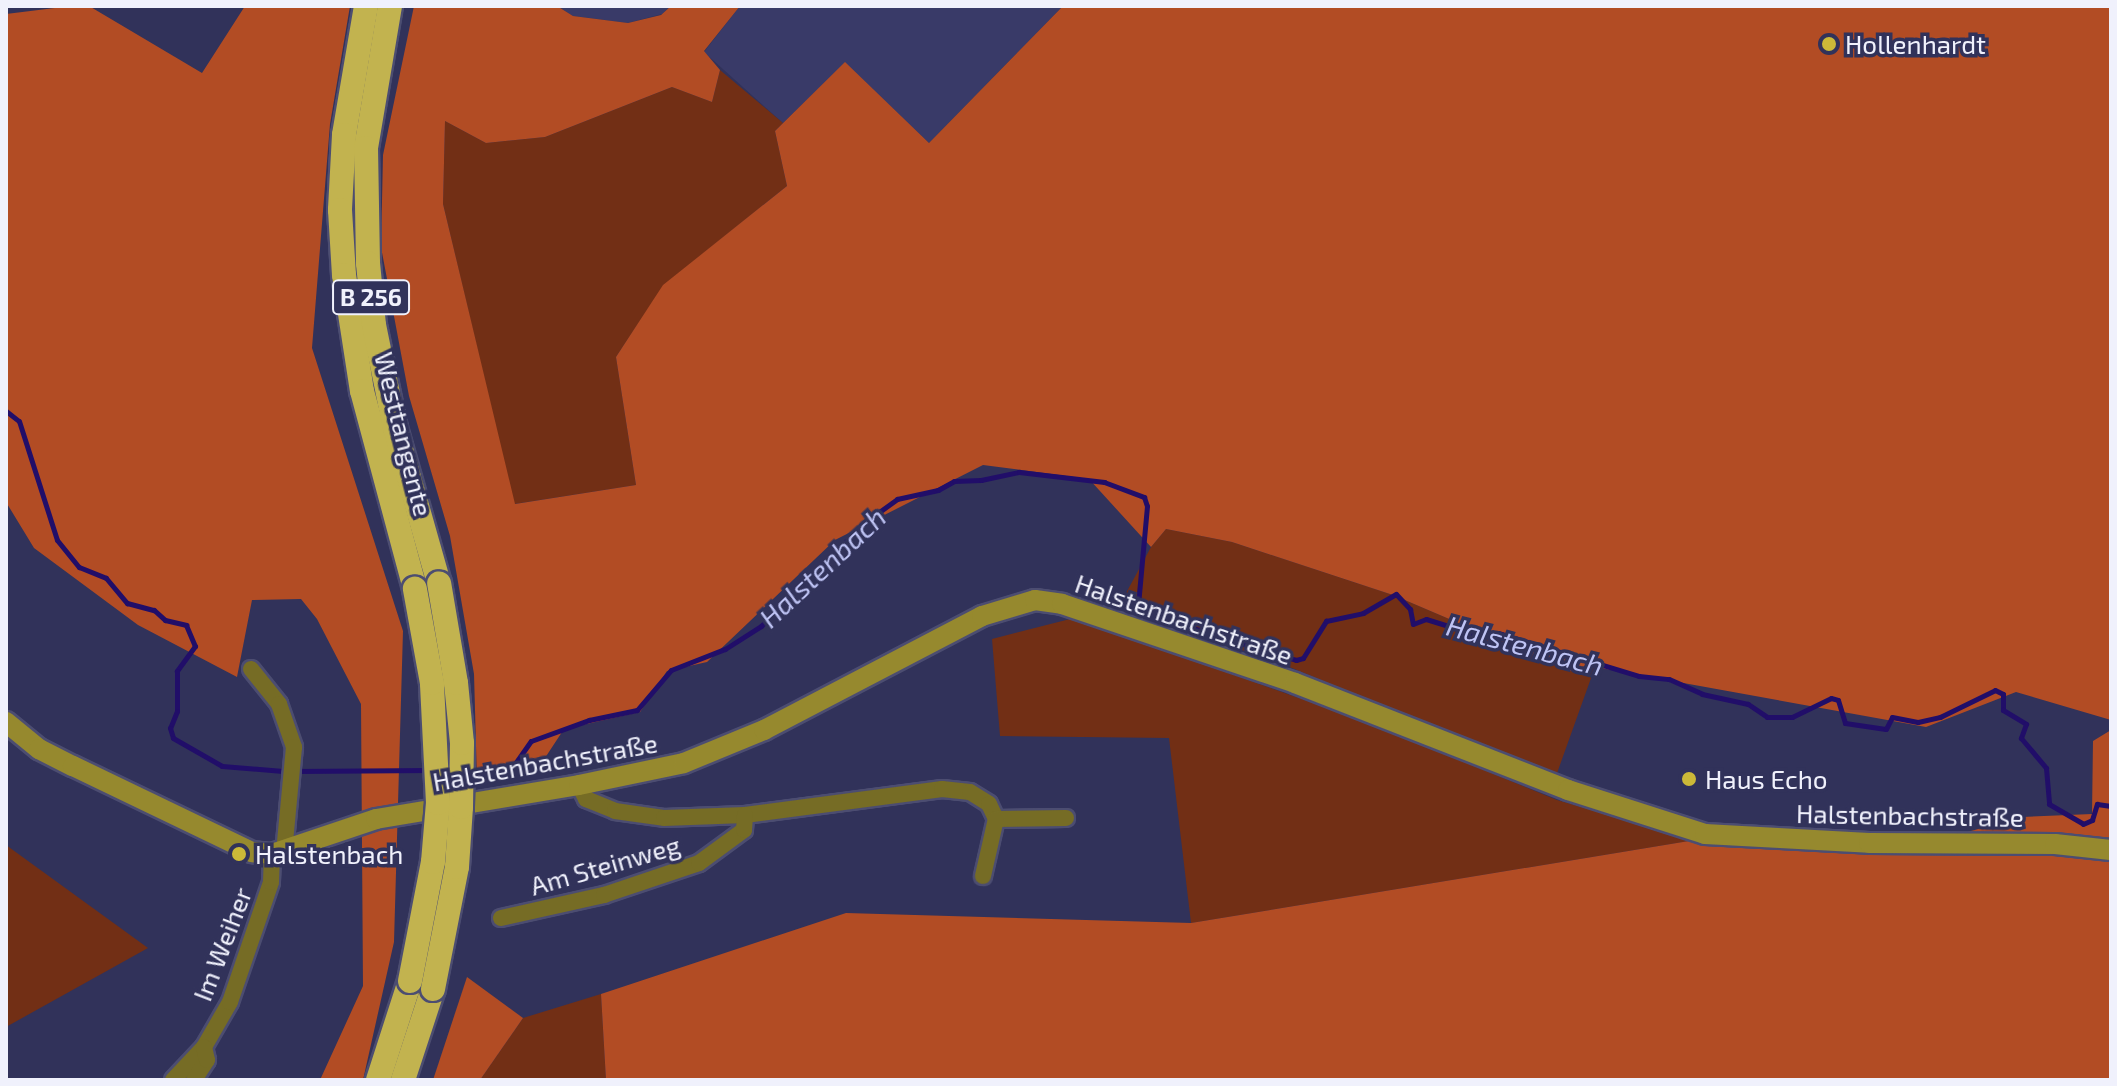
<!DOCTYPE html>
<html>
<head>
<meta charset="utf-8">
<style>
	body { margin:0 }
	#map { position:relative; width:2117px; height:1086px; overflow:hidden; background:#31325a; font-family:"Exo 2",sans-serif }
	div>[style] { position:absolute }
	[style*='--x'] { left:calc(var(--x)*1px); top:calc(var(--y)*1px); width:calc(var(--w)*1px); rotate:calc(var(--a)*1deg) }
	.built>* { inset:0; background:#393a68 }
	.green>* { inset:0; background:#722f15 }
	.forest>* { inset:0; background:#b24c24 }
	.stream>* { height:5px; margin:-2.5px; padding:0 2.5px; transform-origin:2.5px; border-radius:2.5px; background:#210e69 }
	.roads { filter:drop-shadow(2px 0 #4c4d71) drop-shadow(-2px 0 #4c4d71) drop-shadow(0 2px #4c4d71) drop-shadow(0 -2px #4c4d71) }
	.street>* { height:16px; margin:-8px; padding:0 8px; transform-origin:8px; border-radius:8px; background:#766c25 }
	.secondary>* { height:20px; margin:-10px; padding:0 10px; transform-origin:10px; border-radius:10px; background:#96892e }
	.highway>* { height:24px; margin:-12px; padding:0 12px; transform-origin:12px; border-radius:12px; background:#c2b34f }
	.bridges { filter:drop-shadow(2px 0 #4c4d71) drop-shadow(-2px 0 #4c4d71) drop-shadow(0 2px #4c4d71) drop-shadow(0 -2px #4c4d71) }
	.highway-bridge>* { height:24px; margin:-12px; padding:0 12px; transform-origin:12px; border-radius:12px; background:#c2b34f }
	.dots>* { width:22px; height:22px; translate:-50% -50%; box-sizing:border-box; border:4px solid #31325a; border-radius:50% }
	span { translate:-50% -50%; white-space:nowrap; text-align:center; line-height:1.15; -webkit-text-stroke:7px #31325a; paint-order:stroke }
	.shield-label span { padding:2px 6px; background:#31325a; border:2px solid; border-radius:6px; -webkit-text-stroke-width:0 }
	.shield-label { font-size:24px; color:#f0f1fc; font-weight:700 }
	.poi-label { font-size:26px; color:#f0f1fc }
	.left { translate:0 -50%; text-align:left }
	.street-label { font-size:26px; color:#f0f1fc }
	.water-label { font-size:28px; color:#bec3f4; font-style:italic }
	.frame { position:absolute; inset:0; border:8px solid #f0f1fc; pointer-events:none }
</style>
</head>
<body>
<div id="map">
	<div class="built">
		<div style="clip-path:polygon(557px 6px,671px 6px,662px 14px,628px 23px,573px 16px)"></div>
		<div style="clip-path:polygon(740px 6px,1063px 6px,929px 143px,845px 63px,783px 123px,704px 52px)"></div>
	</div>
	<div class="green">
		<div style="clip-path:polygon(720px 70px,783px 123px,775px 131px,787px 186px,664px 285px,616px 357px,636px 485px,514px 504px,443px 204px,445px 121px,486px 143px,545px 137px,672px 87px,712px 102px)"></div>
		<div style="clip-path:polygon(1166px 529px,1232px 542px,1393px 595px,1571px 671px,1595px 667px,1556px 776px,1292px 668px,1119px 606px,1151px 547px)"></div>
		<div style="clip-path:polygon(1074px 618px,1369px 723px,1557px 800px,1695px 840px,1191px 923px,1169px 738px,1000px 736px,992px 639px)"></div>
		<div style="clip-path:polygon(6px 845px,148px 948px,6px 1027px)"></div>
		<div style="clip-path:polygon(601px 994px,606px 1080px,480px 1080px,523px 1018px)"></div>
	</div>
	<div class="forest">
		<div style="clip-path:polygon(71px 6px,89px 6px,202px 73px,245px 6px,350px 6px,330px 124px,312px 348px,403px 631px,394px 942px,363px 1080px,320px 1080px,363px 986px,361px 704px,317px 619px,301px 599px,252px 600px,237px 677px,138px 625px,34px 548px,6px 502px,6px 14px)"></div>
		<div style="clip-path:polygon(414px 6px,557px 6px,573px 16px,628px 23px,661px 15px,671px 6px,740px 6px,704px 51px,720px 70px,712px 102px,672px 87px,545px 137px,486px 143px,445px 121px,443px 204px,515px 504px,636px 485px,616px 357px,663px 285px,787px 186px,775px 131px,845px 62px,929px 143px,1063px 6px,2111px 6px,2111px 720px,2016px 692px,1926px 727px,1595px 667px,1571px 671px,1393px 595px,1232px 542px,1166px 529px,1151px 547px,1089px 479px,983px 465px,835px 540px,707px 662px,667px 671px,640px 712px,564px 729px,541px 764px,477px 781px,474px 674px,450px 536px,409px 396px,381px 247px,383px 155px)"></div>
		<div style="clip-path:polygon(2111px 730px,2111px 1080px,606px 1080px,601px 994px,846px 913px,1191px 923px,1695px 840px,1887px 854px,2022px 817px,2092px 814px,2093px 741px)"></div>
		<div style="clip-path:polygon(467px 977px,523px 1018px,480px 1080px,433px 1080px)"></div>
	</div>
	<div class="stream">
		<div style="--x:6;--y:411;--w:16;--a:38"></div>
		<div style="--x:19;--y:421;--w:125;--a:72.3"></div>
		<div style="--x:57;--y:540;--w:35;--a:51"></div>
		<div style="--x:79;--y:567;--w:29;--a:22"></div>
		<div style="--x:106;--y:578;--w:33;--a:50"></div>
		<div style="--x:127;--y:603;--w:28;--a:15"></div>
		<div style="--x:154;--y:610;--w:15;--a:42"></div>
		<div style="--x:165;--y:620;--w:22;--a:13"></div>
		<div style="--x:186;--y:625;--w:23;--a:67"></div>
		<div style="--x:195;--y:646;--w:31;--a:126"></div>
		<div style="--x:177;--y:671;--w:40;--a:90"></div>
		<div style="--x:177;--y:711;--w:18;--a:112"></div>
		<div style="--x:170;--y:728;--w:10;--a:73"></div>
		<div style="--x:173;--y:738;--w:56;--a:29.7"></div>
		<div style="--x:222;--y:766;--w:61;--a:4.7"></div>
		<div style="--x:295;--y:771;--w:136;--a:-0.4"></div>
		<div style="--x:469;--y:771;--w:29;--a:0"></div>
		<div style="--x:498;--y:771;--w:17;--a:-21"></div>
		<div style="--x:514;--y:765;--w:29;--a:-55"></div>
		<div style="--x:531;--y:741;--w:62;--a:-19.9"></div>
		<div style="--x:589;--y:720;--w:49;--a:-11.8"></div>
		<div style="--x:637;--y:710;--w:52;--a:-49.6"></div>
		<div style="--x:671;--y:670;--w:58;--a:-21.3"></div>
		<div style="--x:725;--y:649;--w:43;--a:-32.6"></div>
		<div style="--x:761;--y:626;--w:146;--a:-45"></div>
		<div style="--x:864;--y:523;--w:41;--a:-36"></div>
		<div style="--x:897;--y:499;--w:42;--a:-12.4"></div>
		<div style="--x:938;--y:490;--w:18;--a:-29"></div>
		<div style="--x:954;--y:481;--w:27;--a:-2"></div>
		<div style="--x:981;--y:480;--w:39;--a:-12"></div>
		<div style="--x:1019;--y:472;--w:86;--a:6.7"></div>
		<div style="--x:1104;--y:482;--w:43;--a:20.6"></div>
		<div style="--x:1144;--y:497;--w:9;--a:72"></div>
		<div style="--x:1147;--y:506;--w:99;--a:95.2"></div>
		<div style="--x:1138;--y:605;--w:8;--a:60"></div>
		<div style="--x:1142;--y:612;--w:136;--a:17.5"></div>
		<div style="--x:1272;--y:653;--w:25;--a:16"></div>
		<div style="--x:1296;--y:660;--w:7;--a:-16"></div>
		<div style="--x:1303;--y:658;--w:44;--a:-58.1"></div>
		<div style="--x:1326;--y:621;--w:38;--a:-12"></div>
		<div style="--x:1363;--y:613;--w:38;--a:-30"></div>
		<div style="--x:1396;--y:594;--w:21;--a:47"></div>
		<div style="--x:1410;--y:609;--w:15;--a:79"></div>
		<div style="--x:1413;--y:624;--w:14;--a:-21"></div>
		<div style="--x:1426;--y:619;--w:50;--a:17.4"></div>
		<div style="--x:1474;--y:634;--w:24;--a:-2"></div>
		<div style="--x:1498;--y:633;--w:147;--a:17"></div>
		<div style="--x:1639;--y:676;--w:30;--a:6"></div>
		<div style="--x:1669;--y:679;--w:36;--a:24"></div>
		<div style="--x:1702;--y:694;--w:47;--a:12.3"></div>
		<div style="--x:1748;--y:704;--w:23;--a:34"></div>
		<div style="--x:1767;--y:717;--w:25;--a:0"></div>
		<div style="--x:1792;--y:717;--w:43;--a:-26"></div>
		<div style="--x:1831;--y:698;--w:7;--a:16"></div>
		<div style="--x:1838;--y:700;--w:24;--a:73"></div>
		<div style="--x:1845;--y:723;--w:41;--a:8.3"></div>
		<div style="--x:1886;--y:729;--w:13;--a:-63"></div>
		<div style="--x:1892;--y:717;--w:26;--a:11"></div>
		<div style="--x:1918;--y:722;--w:23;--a:-13"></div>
		<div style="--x:1940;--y:717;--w:61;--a:-26.1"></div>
		<div style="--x:1995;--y:690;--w:9;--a:27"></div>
		<div style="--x:2003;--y:694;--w:16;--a:90"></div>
		<div style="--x:2003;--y:710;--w:27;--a:31"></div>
		<div style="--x:2026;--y:724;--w:15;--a:110"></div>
		<div style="--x:2021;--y:738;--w:39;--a:50"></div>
		<div style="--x:2046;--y:768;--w:36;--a:85"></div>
		<div style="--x:2049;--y:804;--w:39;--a:30"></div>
		<div style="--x:2083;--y:824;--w:10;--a:-24"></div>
		<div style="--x:2092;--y:820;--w:17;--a:-73"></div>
		<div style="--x:2097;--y:804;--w:14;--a:8"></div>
	</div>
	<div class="roads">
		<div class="street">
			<div style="--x:251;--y:669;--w:45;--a:51.3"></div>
			<div style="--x:279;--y:704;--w:46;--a:70.8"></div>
			<div style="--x:294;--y:747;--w:105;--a:95.4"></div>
			<div style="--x:579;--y:785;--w:16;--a:63"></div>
			<div style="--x:586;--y:799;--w:31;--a:22"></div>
			<div style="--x:615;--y:811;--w:49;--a:8.1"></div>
			<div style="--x:664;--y:818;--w:81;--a:-2.1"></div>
			<div style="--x:745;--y:815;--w:199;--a:-7.5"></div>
			<div style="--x:942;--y:789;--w:28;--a:6"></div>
			<div style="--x:970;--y:792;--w:22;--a:32"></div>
			<div style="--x:989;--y:804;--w:17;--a:65"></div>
			<div style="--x:996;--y:819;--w:70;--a:-0.8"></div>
			<div style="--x:983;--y:876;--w:58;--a:-77.2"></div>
			<div style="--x:501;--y:918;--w:106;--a:-12.6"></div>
			<div style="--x:604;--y:895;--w:100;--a:-18.6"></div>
			<div style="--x:699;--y:863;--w:56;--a:-36.3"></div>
			<div style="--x:744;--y:830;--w:15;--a:-86"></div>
			<div style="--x:173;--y:1080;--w:45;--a:-46.8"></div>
			<div style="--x:204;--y:1047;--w:52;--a:-60"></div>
			<div style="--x:230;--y:1002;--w:127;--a:-71.1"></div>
			<div style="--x:271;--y:882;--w:28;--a:-88"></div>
			<div style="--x:194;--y:1080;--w:24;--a:-57"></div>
			<div style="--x:207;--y:1060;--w:13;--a:-103"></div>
		</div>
		<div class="secondary">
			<div style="--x:6;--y:722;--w:43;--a:39.3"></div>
			<div style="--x:39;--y:749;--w:38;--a:27"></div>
			<div style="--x:73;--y:766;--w:199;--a:25.7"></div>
			<div style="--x:252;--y:852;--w:20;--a:6"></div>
			<div style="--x:272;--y:854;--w:110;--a:-18.6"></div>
			<div style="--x:376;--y:819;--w:206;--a:-9.5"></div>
			<div style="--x:579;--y:785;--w:107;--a:-11.8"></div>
			<div style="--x:684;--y:763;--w:87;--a:-22.4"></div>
			<div style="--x:764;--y:730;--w:246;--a:-27.6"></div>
			<div style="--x:982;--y:616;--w:55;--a:-16.8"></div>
			<div style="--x:1035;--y:600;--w:27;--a:8"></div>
			<div style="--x:1062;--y:604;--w:246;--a:18.7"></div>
			<div style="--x:1295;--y:683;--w:293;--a:21.4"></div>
			<div style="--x:1568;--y:790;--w:144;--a:17.8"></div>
			<div style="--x:1705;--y:834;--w:164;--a:3.1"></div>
			<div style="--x:1869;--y:843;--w:186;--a:0.3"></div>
			<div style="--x:2055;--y:844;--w:56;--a:6.1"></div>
		</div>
		<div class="highway">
			<div style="--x:366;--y:6;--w:131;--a:99.7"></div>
			<div style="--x:344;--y:135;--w:75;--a:93.1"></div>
			<div style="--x:340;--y:210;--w:65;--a:86.5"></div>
			<div style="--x:344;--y:275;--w:117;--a:81.2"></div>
			<div style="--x:362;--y:391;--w:205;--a:75"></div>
			<div style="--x:390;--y:6;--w:144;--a:99.6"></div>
			<div style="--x:366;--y:148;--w:115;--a:89"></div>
			<div style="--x:368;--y:263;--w:62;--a:84.5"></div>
			<div style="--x:374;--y:325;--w:105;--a:78.5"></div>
			<div style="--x:395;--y:428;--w:161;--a:74.2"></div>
			<div style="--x:378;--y:1080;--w:104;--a:-72.1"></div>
			<div style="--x:403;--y:1080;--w:96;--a:-71.8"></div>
		</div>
	</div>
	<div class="bridges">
		<div class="highway-bridge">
			<div style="--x:410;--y:981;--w:121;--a:-79.1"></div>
			<div style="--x:433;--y:862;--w:59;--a:-85.2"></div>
			<div style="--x:438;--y:803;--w:120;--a:-92.9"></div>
			<div style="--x:432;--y:683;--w:96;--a:-100.3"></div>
			<div style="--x:433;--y:989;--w:124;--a:-78.9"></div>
			<div style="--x:457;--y:867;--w:60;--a:-86.2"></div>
			<div style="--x:461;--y:807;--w:64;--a:-89.1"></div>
			<div style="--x:462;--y:743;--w:60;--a:-95.7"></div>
			<div style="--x:456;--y:683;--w:101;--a:-99.6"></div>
		</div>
	</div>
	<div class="dots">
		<div style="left:1829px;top:44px;background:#ccb938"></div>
		<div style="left:1689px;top:779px;background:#ccb938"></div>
		<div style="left:239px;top:854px;background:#ccb938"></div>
	</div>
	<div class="shield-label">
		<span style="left:371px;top:297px">B 256</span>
	</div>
	<div class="poi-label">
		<span class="left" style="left:1845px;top:44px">Hollenhardt</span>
		<span class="left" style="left:1705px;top:779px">Haus Echo</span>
		<span class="left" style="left:255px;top:854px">Halstenbach</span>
	</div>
	<div class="street-label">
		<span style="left:404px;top:434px;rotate:76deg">Westtangente</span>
		<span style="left:1184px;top:619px;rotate:19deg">Halstenbachstraße</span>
		<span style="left:545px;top:762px;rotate:-10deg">Halstenbachstraße</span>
		<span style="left:1910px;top:815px;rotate:1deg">Halstenbachstraße</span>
		<span style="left:605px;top:865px;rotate:-16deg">Am Steinweg</span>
		<span style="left:222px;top:944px;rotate:-69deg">Im Weiher</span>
	</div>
	<div class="water-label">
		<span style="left:822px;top:567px;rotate:-43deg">Halstenbach</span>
		<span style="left:1525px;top:645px;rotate:15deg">Halstenbach</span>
	</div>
	<div class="frame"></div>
</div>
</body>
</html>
